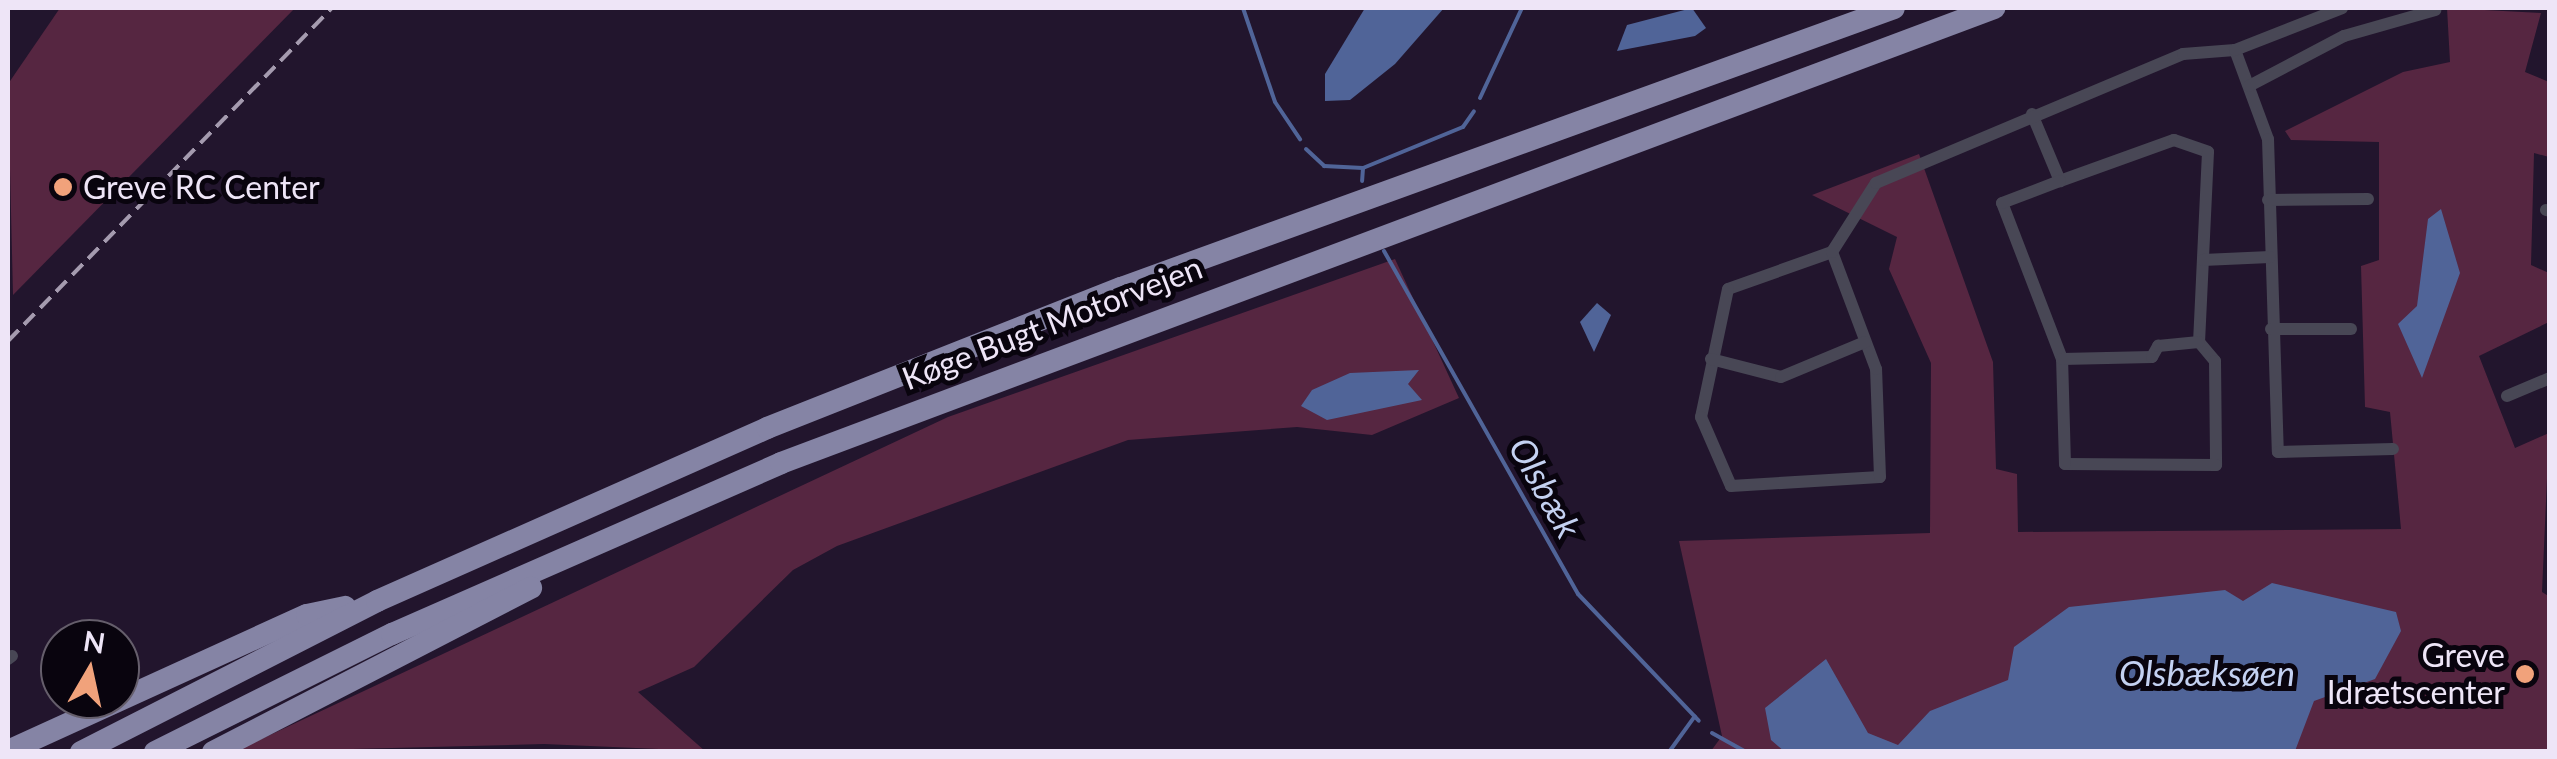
<!DOCTYPE html>
<html>
<head>
<meta charset="utf-8">
<style>
	body { margin:0 }
	#map { position:relative; width:2557px; height:759px; overflow:hidden; background:#22152d; font-family:Lato,sans-serif }
	div>[style] { position:absolute }
	[style*='--x'] { left:calc(var(--x)*1px); top:calc(var(--y)*1px); width:calc(var(--w)*1px); rotate:calc(var(--a)*1deg) }
	.green>* { inset:0; background:#562641 }
	.water>* { inset:0; background:#506498 }
	.stream>* { height:4px; margin:-2px; padding:0 2px; transform-origin:2px; border-radius:2px; background:#506498 }
	.street>* { height:12px; margin:-6px; padding:0 6px; transform-origin:6px; border-radius:6px; background:#484755 }
	.highway>* { height:22px; margin:-11px; padding:0 11px; transform-origin:11px; border-radius:11px; background:#8584a5 }
	.rail>* { height:4px; margin-top:-2px; transform-origin:0; background:repeating-linear-gradient(90deg,#a59baf 0 15px,transparent 0 23px) }
	.dots>* { width:28px; height:28px; translate:-50% -50%; box-sizing:border-box; border:5px solid #09040e; border-radius:50% }
	span { translate:-50% -50%; white-space:nowrap; text-align:center; line-height:1.15; -webkit-text-stroke:10px #09040e; paint-order:stroke }
	.poi-label { font-size:32px; color:#eee5f7 }
	.left { translate:0 -50%; text-align:left }
	.right { translate:-100% -50%; text-align:right }
	.street-label { font-size:32px; color:#eee5f7 }
	.water-label { font-size:35px; color:#c4d1f1; font-style:italic }
	.frame { position:absolute; inset:0; border:10px solid #eee5f7; pointer-events:none }
	.north { position:absolute; left:40px; top:619px; width:100px; height:100px; box-sizing:border-box; background:#09040e; border:2px solid #655e6b; border-radius:50%; rotate:9deg; font-size:28px; font-weight:700; line-height:40px; text-align:center; color:#eee5f7 }
	.north::after { content:''; display:block; margin:auto; width:35px; height:45px; background:#f1a27b; clip-path:polygon(50% 0,100% 100%,50% 72%,0 100%) }
</style>
</head>
<body>
<div id="map">
	<div class="green">
		<div style="clip-path:polygon(60px 8px,295px 8px,13px 295px,8px 84px)"></div>
		<div style="clip-path:polygon(2447px 8px,2541px 13px,2525px 72px,2549px 82px,2549px 157px,2534px 153px,2531px 265px,2549px 273px,2549px 322px,2479px 356px,2515px 448px,2549px 433px,2542px 592px,2550px 597px,2549px 751px,1711px 751px,1722px 736px,1679px 541px,1930px 533px,1931px 363px,1889px 269px,1897px 237px,1812px 195px,1919px 154px,1993px 362px,1996px 469px,2017px 474px,2018px 532px,2401px 529px,2390px 412px,2365px 407px,2361px 266px,2379px 260px,2379px 142px,2291px 140px,2285px 131px,2403px 72px,2450px 62px)"></div>
		<div style="clip-path:polygon(1395px 259px,1459px 398px,1372px 435px,1297px 427px,1128px 440px,837px 546px,793px 570px,694px 667px,638px 692px,705px 751px,544px 744px,234px 752px,948px 417px)"></div>
	</div>
	<div class="water">
		<div style="clip-path:polygon(1365px 8px,1444px 8px,1395px 64px,1350px 100px,1325px 101px,1325px 74px)"></div>
		<div style="clip-path:polygon(1692px 8px,1706px 28px,1695px 36px,1617px 51px,1627px 25px)"></div>
		<div style="clip-path:polygon(2441px 209px,2460px 273px,2422px 378px,2398px 324px,2417px 306px,2428px 219px)"></div>
		<div style="clip-path:polygon(1597px 303px,1611px 315px,1594px 352px,1580px 322px)"></div>
		<div style="clip-path:polygon(1419px 370px,1408px 384px,1422px 400px,1327px 420px,1301px 406px,1312px 390px,1350px 373px)"></div>
		<div style="clip-path:polygon(2272px 583px,2396px 612px,2401px 631px,2375px 679px,2314px 701px,2295px 751px,1785px 752px,1771px 740px,1765px 708px,1826px 659px,1868px 733px,1898px 745px,1930px 711px,2008px 680px,2014px 647px,2069px 607px,2225px 590px,2243px 601px)"></div>
	</div>
	<div class="stream">
		<div style="--x:1243;--y:8;--w:99;--a:71.2"></div>
		<div style="--x:1275;--y:102;--w:45;--a:56"></div>
		<div style="--x:1480;--y:98;--w:99;--a:-65"></div>
		<div style="--x:1306;--y:149;--w:25;--a:43"></div>
		<div style="--x:1324;--y:166;--w:39;--a:3"></div>
		<div style="--x:1363;--y:168;--w:13;--a:94"></div>
		<div style="--x:1363;--y:168;--w:108;--a:-22.3"></div>
		<div style="--x:1463;--y:127;--w:19;--a:-55"></div>
		<div style="--x:1384;--y:251;--w:394;--a:60.5"></div>
		<div style="--x:1578;--y:594;--w:175;--a:46.4"></div>
		<div style="--x:1712;--y:733;--w:39;--a:29"></div>
		<div style="--x:1669;--y:752;--w:44;--a:-54.2"></div>
	</div>
	<div class="street">
		<div style="--x:2235;--y:50;--w:95;--a:69.7"></div>
		<div style="--x:2268;--y:139;--w:313;--a:88.2"></div>
		<div style="--x:2278;--y:452;--w:115;--a:-1.5"></div>
		<div style="--x:2249;--y:86;--w:107;--a:-27.8"></div>
		<div style="--x:2344;--y:36;--w:95;--a:-15.9"></div>
		<div style="--x:2032;--y:114;--w:73;--a:67.3"></div>
		<div style="--x:2060;--y:181;--w:121;--a:-19.8"></div>
		<div style="--x:2174;--y:140;--w:36;--a:19"></div>
		<div style="--x:2208;--y:152;--w:190;--a:92.7"></div>
		<div style="--x:2199;--y:342;--w:25;--a:50"></div>
		<div style="--x:2215;--y:361;--w:104;--a:89.4"></div>
		<div style="--x:2216;--y:465;--w:151;--a:-179.6"></div>
		<div style="--x:2065;--y:464;--w:105;--a:-91.6"></div>
		<div style="--x:2062;--y:359;--w:167;--a:-111"></div>
		<div style="--x:2002;--y:203;--w:62;--a:-20.8"></div>
		<div style="--x:2268;--y:200;--w:100;--a:-0.6"></div>
		<div style="--x:2546;--y:210;--w:4;--a:14"></div>
		<div style="--x:1832;--y:252;--w:110;--a:160.4"></div>
		<div style="--x:1728;--y:289;--w:131;--a:101.9"></div>
		<div style="--x:1701;--y:417;--w:75;--a:66.5"></div>
		<div style="--x:1731;--y:486;--w:149;--a:-3.5"></div>
		<div style="--x:1880;--y:477;--w:108;--a:-92.1"></div>
		<div style="--x:1876;--y:369;--w:125;--a:-110.6"></div>
		<div style="--x:1832;--y:252;--w:82;--a:-57.5"></div>
		<div style="--x:1876;--y:183;--w:333;--a:-22.8"></div>
		<div style="--x:2183;--y:54;--w:52;--a:-4.4"></div>
		<div style="--x:2235;--y:50;--w:115;--a:-21.4"></div>
		<div style="--x:2203;--y:260;--w:67;--a:-2.6"></div>
		<div style="--x:2271;--y:329;--w:80;--a:0"></div>
		<div style="--x:1711;--y:359;--w:72;--a:14.4"></div>
		<div style="--x:1781;--y:377;--w:91;--a:-22.6"></div>
		<div style="--x:2062;--y:359;--w:90;--a:-1.3"></div>
		<div style="--x:2152;--y:357;--w:13;--a:-61"></div>
		<div style="--x:2158;--y:346;--w:41;--a:-5.6"></div>
		<div style="--x:2507;--y:396;--w:47;--a:-22.7"></div>
		<div style="--x:8;--y:659;--w:5;--a:-37"></div>
	</div>
	<div class="highway">
		<div style="--x:8;--y:751;--w:328;--a:-24.5"></div>
		<div style="--x:307;--y:615;--w:39;--a:-12"></div>
		<div style="--x:81;--y:752;--w:332;--a:-27"></div>
		<div style="--x:377;--y:601;--w:427;--a:-23.9"></div>
		<div style="--x:767;--y:428;--w:381;--a:-21.6"></div>
		<div style="--x:1121;--y:288;--w:822;--a:-19.91"></div>
		<div style="--x:155;--y:752;--w:265;--a:-26.5"></div>
		<div style="--x:392;--y:634;--w:425;--a:-23.7"></div>
		<div style="--x:781;--y:463;--w:1296;--a:-20.56"></div>
		<div style="--x:213;--y:752;--w:358;--a:-27.3"></div>
	</div>
	<div class="rail">
		<div style="--x:8;--y:341;--w:465;--a:-45.8"></div>
	</div>
	<div class="dots">
		<div style="left:63px;top:187px;background:#f1a27b"></div>
		<div style="left:2525px;top:674px;background:#f1a27b"></div>
	</div>
	<div class="poi-label">
		<span class="left" style="left:83px;top:187px">Greve RC Center</span>
		<span class="right" style="left:2505px;top:674px">Greve<br>Idrætscenter</span>
	</div>
	<div class="street-label">
		<span style="left:1052px;top:323px;rotate:-21deg">Køge Bugt Motorvejen</span>
	</div>
	<div class="water-label">
		<span style="left:1546px;top:487px;rotate:61deg">Olsbæk</span>
		<span style="left:2207px;top:672px">Olsbæksøen</span>
	</div>
	<div class="frame"></div>
	<div class="north">N</div>
</div>
</body>
</html>
